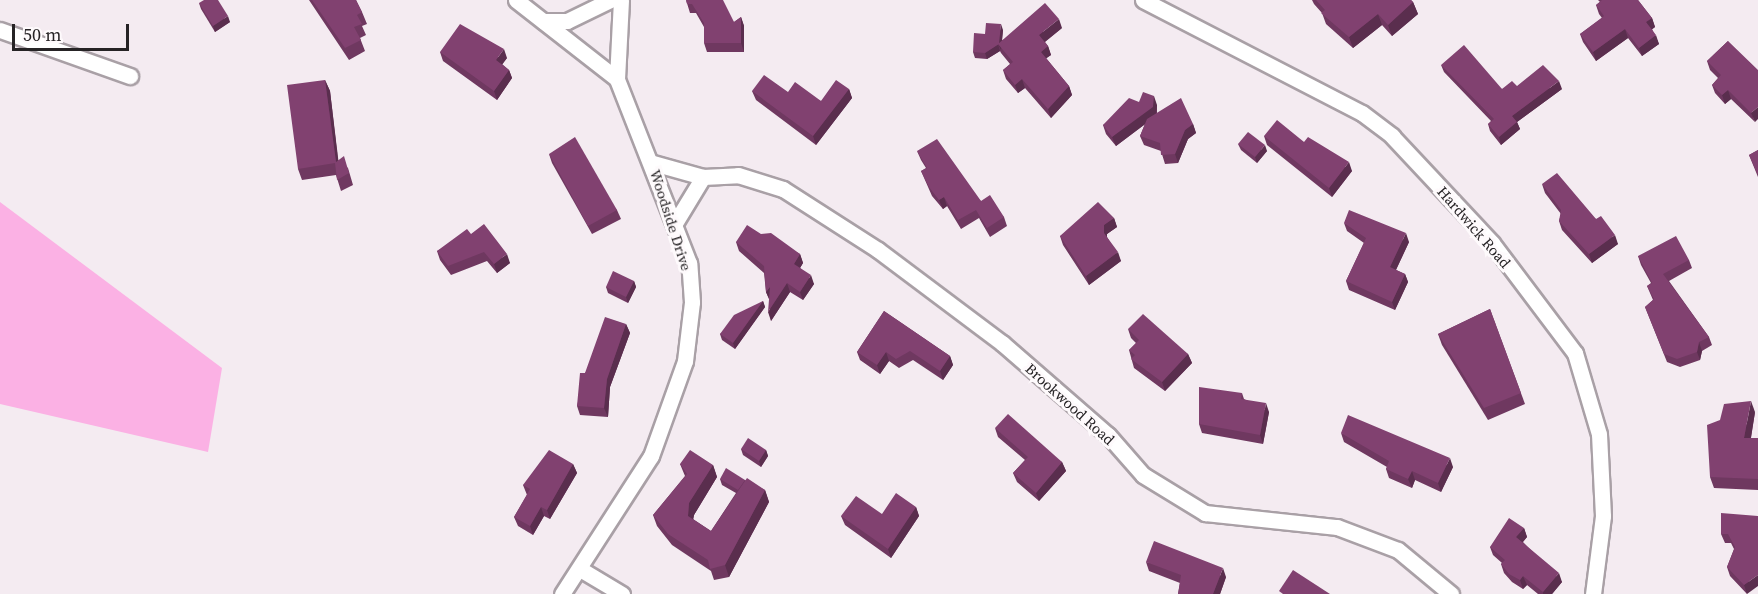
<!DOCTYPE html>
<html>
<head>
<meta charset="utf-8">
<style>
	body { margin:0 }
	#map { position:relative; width:1758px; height:594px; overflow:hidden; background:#f4ebf1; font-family:"Source Serif 4",serif }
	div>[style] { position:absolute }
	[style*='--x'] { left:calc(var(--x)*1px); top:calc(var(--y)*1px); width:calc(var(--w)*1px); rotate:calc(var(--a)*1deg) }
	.green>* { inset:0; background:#fbb1e4 }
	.roads { filter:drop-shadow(2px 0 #a9a0a6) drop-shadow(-2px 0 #a9a0a6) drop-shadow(0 2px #a9a0a6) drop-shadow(0 -2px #a9a0a6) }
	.minor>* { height:15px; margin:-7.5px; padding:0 7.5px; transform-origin:7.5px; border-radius:7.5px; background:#fff }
	.wall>* { inset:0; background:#6f3860 }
	.shaded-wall>* { inset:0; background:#5a2e4e }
	.building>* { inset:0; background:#814170 }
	span { translate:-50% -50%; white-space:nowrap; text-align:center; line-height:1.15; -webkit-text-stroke:6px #fefafc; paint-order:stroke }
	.street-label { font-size:15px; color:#262325 }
	.scale { position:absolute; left:12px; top:24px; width:117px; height:27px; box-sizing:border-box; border:3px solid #262325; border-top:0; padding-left:8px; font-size:18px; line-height:21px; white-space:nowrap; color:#262325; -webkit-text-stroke:4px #fefafc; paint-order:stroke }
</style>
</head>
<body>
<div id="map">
	<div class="green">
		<div style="clip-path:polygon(0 202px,222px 368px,208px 452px,0 404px)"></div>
	</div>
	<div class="roads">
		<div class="minor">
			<div style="--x:516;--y:0;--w:128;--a:38"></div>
			<div style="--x:1143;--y:0;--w:246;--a:27.3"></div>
			<div style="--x:1362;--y:113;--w:38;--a:37"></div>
			<div style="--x:1392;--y:136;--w:146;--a:46.9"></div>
			<div style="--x:1492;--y:243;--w:138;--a:53"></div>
			<div style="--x:1575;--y:353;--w:84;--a:73.5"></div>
			<div style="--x:1599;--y:434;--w:82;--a:87.2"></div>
			<div style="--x:1603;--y:516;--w:79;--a:97.3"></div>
			<div style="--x:543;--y:21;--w:24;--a:0"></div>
			<div style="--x:567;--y:21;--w:48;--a:-26"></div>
			<div style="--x:0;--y:30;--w:138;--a:19.5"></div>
			<div style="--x:653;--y:163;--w:52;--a:15.6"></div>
			<div style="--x:703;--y:177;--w:35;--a:-3"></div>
			<div style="--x:738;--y:175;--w:47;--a:17.3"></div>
			<div style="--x:783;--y:189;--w:113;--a:32.7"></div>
			<div style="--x:878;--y:250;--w:155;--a:36.9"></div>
			<div style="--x:1002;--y:343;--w:140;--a:41"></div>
			<div style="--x:1108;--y:435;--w:53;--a:48.8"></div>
			<div style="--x:1143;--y:475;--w:73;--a:31.5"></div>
			<div style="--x:1205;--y:513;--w:133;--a:6.1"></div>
			<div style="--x:1337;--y:527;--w:65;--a:20.7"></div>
			<div style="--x:1398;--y:550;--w:69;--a:39.7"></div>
			<div style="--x:675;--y:223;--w:54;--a:-58.7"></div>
			<div style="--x:580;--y:569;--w:49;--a:30.8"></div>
			<div style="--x:562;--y:594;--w:164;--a:-57.2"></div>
			<div style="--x:651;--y:456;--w:101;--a:-70.3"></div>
			<div style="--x:685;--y:361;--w:59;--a:-83.2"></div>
			<div style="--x:692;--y:302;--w:39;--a:-94"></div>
			<div style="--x:689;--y:263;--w:198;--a:-111.4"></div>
			<div style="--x:617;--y:79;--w:79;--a:-87.1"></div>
		</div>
	</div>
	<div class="wall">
		<div style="clip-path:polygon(309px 0,356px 0,362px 12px,367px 24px,362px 26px,366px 35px,360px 38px,365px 51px,349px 60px)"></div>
		<div style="clip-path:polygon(686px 0,734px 22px,741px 17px,744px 26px,744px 52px,707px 52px,704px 43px,704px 27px,696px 13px,690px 13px)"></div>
		<div style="clip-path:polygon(1312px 0,1411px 0,1413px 2px,1418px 14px,1392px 36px,1382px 25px,1353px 48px,1326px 24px,1322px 13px,1314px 4px)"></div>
		<div style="clip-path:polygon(1598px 0,1638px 0,1652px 18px,1655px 27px,1652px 29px,1659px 44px,1642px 56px,1628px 38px,1596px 61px,1583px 42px,1580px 34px,1602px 18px,1599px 14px,1596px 5px,1600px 2px)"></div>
		<div style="clip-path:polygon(199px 3px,230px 22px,215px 32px,201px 9px)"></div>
		<div style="clip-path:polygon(1062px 28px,1045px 42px,1048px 46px,1051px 55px,1046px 58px,1069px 86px,1072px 95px,1051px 118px,1025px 88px,1018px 93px,1006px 79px,1003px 70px,1010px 64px,1001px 53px,1000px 51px,987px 59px,975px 58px,973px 52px,985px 34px,1003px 30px,1002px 40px)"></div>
		<div style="clip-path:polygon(1728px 41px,1755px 122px,1731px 99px,1725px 104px,1715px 93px,1712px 85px,1718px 78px,1710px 70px,1707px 61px)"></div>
		<div style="clip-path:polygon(440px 52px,507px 58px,502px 64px,509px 70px,512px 78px,497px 100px,443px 61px)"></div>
		<div style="clip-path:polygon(1441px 65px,1502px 89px,1517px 86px,1562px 89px,1517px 122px,1520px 129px,1501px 145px,1490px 131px,1488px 124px,1491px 121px,1444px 72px)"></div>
		<div style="clip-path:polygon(325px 80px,330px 91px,338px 160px,348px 168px,353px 185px,341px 191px,336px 175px,302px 180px,298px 169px)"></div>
		<div style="clip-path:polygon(849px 89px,852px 98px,816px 145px,756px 100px,752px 91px,788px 92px,821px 101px)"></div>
		<div style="clip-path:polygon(1139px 102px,1157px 105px,1157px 113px,1193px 124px,1196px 133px,1188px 139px,1178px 163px,1165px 164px,1161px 151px,1144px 145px,1140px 136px,1145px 124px,1116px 146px,1106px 134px,1103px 125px)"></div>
		<div style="clip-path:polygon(1264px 136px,1304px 142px,1352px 171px,1332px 197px,1267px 145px)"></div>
		<div style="clip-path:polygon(1238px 144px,1267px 151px,1257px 163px,1241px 150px)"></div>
		<div style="clip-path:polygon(1758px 150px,1758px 177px,1749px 155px)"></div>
		<div style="clip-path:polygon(917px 151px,981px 201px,1004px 217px,1007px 226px,990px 237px,979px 218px,961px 229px,947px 206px,943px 209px,932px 196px,921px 171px,926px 168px,921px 160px)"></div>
		<div style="clip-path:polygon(549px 154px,617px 210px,621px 219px,592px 234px,552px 163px)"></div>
		<div style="clip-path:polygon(1542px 184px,1596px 219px,1618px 244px,1592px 263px,1562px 230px,1559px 221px,1561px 214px,1545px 193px)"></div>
		<div style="clip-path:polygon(1114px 218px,1117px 227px,1107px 234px,1107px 237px,1121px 261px,1089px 285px,1063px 245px,1060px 236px)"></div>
		<div style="clip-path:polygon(1344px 223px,1409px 242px,1396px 270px,1405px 274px,1408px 282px,1395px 310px,1349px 290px,1346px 281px,1364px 243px,1347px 231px)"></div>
		<div style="clip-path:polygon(471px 234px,510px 263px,497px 273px,487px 261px,451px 275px,440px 260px,437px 251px)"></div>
		<div style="clip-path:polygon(761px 234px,800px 254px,803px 263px,800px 268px,814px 284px,803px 300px,790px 292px,771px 321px,769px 299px,766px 292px,764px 273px,739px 251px,736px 242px)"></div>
		<div style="clip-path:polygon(1638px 256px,1689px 260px,1692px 268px,1669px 281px,1709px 337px,1712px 345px,1702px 351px,1700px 360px,1680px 367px,1667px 362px,1645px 307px,1653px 300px,1647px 286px,1651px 283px,1641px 265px)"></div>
		<div style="clip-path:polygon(634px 281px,636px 287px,628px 303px,608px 293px,606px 287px)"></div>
		<div style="clip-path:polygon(763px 301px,765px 307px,735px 349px,722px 340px,720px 334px)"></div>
		<div style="clip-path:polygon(1490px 309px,1525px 404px,1488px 420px,1442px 345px,1438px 334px)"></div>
		<div style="clip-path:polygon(884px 311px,950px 356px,953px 365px,943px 380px,913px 360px,899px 368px,889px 361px,880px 374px,860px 360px,857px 352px)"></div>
		<div style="clip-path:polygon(626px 324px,630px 333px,610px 387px,608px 417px,580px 415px,577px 406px,585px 373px)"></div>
		<div style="clip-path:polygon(1128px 329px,1188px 354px,1192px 363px,1165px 391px,1134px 368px,1129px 350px,1136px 343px,1131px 338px)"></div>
		<div style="clip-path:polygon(1242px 393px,1244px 399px,1269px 412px,1263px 444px,1202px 433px,1199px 424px)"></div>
		<div style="clip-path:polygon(1755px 412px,1751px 438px,1758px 438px,1758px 490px,1714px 488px,1710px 477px)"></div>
		<div style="clip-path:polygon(995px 428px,1062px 462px,1066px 471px,1039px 501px,1017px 482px,1013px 473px,1025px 460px,998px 437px)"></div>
		<div style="clip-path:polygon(1341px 433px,1453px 467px,1441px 492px,1415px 480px,1412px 488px,1389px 478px,1386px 469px,1387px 467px,1344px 442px)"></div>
		<div style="clip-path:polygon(741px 449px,766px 450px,768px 456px,761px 467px,743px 455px)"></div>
		<div style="clip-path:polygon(573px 464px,577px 473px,550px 519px,544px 516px,533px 535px,518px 526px,514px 517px,527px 495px,523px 485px)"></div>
		<div style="clip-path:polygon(680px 464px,713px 465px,717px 477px,694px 515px,693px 519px,711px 531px,736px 493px,722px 485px,720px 479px,745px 480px,765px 490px,769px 502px,729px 577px,714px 580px,711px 571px,672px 545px,657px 526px,653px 515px,685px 476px)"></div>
		<div style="clip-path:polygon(916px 507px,919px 516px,891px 558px,845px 525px,841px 516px,882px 514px)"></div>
		<div style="clip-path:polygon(1758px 516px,1747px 594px,1730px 576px,1727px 567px,1734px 549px,1731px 543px,1725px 543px,1721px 534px)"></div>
		<div style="clip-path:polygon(1524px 528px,1527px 537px,1523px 542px,1562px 582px,1552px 594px,1538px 594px,1527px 585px,1523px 589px,1512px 582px,1504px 573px,1501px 564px,1502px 563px,1493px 555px,1490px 547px)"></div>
		<div style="clip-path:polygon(1146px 562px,1226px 577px,1220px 594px,1178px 594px,1180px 583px,1149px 571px)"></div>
	</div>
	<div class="shaded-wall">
		<div style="clip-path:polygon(1413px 2px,1418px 14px,1392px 36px,1388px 25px)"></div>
		<div style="clip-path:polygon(1378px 14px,1382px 25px,1353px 48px,1349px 37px)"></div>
		<div style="clip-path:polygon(228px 16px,230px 22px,215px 32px,213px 26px)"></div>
		<div style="clip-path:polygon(741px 17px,744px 26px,744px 52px,741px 43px)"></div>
		<div style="clip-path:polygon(1652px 18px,1655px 27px,1650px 31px,1646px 22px)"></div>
		<div style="clip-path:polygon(1059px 19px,1062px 28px,1042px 44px,1039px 35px)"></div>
		<div style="clip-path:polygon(1001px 24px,1003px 30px,1001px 50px,998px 44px)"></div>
		<div style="clip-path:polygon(1625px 29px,1628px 38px,1596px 61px,1593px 52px)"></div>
		<div style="clip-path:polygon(1656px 35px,1659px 44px,1642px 56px,1639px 48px)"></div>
		<div style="clip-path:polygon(998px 44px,1000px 51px,987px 59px,985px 53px)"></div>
		<div style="clip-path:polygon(1048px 46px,1051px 55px,1044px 60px,1041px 52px)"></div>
		<div style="clip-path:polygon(504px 49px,507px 58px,499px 69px,496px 60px)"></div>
		<div style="clip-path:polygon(509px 70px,512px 78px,497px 100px,494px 91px)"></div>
		<div style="clip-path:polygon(1022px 79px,1025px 88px,1018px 93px,1015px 85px)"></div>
		<div style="clip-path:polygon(325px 80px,330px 91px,340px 174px,336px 162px)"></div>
		<div style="clip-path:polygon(1559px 81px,1562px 89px,1517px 122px,1520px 129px,1501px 145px,1499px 137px,1512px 116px)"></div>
		<div style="clip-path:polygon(1069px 86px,1072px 95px,1051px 118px,1048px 109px)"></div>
		<div style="clip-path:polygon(849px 89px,852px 98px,816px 145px,813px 136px)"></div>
		<div style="clip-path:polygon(1728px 90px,1731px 99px,1725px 104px,1722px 95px)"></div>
		<div style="clip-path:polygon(1154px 96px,1157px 105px,1156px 116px,1116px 146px,1112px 137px)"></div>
		<div style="clip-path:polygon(1758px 107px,1758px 119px,1755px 122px,1751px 113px)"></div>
		<div style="clip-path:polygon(1193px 124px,1196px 133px,1188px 139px,1178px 163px,1175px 154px,1185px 130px)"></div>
		<div style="clip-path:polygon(1265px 145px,1267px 151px,1257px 163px,1255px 157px)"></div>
		<div style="clip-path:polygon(1349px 162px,1352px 171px,1332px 197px,1329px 188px)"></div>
		<div style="clip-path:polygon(944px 197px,947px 206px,943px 209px,939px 200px)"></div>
		<div style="clip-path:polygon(1114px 218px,1117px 227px,1107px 234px,1107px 242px,1104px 233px,1104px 225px)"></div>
		<div style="clip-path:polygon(1406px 233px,1409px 242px,1393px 276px,1390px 267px)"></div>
		<div style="clip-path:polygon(1615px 235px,1618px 244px,1592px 263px,1589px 254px)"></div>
		<div style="clip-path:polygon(1118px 252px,1121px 261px,1089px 285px,1086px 276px)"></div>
		<div style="clip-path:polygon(507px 254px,510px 263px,497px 273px,494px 264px)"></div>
		<div style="clip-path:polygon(800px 254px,803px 263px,797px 273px,794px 264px)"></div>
		<div style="clip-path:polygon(1405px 274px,1408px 282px,1395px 310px,1392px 302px)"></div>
		<div style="clip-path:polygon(811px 275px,814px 284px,803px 300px,800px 292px)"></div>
		<div style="clip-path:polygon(634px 281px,636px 287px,628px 303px,626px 297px)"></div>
		<div style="clip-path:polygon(787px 283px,790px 292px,771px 321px,768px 312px)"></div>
		<div style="clip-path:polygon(770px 287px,770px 301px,766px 292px)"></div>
		<div style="clip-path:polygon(763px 301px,765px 307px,735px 349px,733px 343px)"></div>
		<div style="clip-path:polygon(626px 324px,630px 333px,610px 387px,608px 417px,604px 408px,607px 379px)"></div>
		<div style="clip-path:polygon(1699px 342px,1702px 351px,1700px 360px,1697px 352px)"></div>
		<div style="clip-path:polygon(886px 352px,889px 361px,880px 374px,877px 365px)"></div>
		<div style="clip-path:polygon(1188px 354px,1192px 363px,1165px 391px,1162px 382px)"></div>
		<div style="clip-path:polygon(950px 356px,953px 365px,943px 380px,940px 371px)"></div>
		<div style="clip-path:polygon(1751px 401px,1755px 412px,1749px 449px,1744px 438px)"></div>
		<div style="clip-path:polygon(1266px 403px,1269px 412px,1263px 444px,1260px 435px)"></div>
		<div style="clip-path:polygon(766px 450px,768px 456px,761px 467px,759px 461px)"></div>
		<div style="clip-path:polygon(1450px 458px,1453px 467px,1441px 492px,1438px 483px)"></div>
		<div style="clip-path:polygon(1062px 462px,1066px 471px,1039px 501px,1036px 493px)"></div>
		<div style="clip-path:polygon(573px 464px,577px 473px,550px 519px,547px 510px)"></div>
		<div style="clip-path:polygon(713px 465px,717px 477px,694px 515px,692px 527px,688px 516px,689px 503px)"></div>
		<div style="clip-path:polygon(1412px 471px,1415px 480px,1412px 488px,1408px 479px)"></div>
		<div style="clip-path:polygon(765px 490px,769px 502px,729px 577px,725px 565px)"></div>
		<div style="clip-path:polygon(541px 507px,544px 516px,533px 535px,530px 526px)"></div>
		<div style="clip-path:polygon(916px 507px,919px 516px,891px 558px,888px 549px)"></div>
		<div style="clip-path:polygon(1524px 528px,1527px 537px,1520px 545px,1516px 537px)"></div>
		<div style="clip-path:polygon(1223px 568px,1226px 577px,1220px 594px,1213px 594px)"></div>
		<div style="clip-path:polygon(1559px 573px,1562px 582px,1552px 594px,1543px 594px,1543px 592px)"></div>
		<div style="clip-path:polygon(1758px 575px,1758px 586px,1747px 594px,1744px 585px)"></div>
		<div style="clip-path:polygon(1523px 576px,1527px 585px,1523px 589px,1520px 580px)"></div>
	</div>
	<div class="building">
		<div style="clip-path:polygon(204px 0,218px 0,228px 16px,213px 26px,199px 3px)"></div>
		<div style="clip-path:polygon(312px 0,356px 0,362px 12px,357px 15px,362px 24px,354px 27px,361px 40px,345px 48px)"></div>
		<div style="clip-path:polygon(686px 0,723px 0,734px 22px,741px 17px,741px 43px,704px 43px,704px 23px,692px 4px,687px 4px)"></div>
		<div style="clip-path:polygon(1316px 0,1411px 0,1413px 2px,1388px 25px,1378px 14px,1349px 37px,1321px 13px,1325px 10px)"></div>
		<div style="clip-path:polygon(1602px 0,1638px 0,1652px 18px,1646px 22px,1656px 35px,1639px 48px,1625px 29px,1593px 52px,1580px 34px,1604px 16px,1596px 5px)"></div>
		<div style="clip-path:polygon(1045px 3px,1059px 19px,1039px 35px,1048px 46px,1041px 52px,1069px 86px,1048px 109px,1022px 79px,1015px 85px,1003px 70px,1013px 62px,998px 44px)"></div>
		<div style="clip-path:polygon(986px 23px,1001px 24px,999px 44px,985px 53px,973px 52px,974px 33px,985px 34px)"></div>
		<div style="clip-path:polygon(460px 24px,504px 49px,496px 60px,509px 70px,494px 91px,440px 52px)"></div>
		<div style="clip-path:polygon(1728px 41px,1758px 70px,1758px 107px,1751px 113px,1728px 90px,1722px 95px,1712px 85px,1721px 75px,1707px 61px)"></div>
		<div style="clip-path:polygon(1464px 45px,1502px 89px,1512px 81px,1517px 86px,1543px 65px,1559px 81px,1512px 116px,1517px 122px,1499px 137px,1488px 124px,1494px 119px,1441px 65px)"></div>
		<div style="clip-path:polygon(764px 75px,788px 92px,795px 82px,821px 101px,836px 80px,849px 89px,813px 136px,752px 91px)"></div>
		<div style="clip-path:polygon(325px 80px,336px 162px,344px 156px,349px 173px,337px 180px,335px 163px,298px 169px,287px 85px)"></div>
		<div style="clip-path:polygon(1143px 92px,1154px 96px,1153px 107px,1112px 137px,1103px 125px,1129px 98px,1139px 102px)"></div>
		<div style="clip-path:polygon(1181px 98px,1193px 124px,1185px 130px,1175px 154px,1161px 155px,1160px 143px,1140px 136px,1147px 119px)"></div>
		<div style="clip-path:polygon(1277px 120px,1304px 142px,1308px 137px,1349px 162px,1329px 188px,1264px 136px)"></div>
		<div style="clip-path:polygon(1248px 132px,1265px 145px,1255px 157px,1238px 144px)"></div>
		<div style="clip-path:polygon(575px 137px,617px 210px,588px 226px,549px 154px)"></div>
		<div style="clip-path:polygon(937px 139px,981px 201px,990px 195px,1004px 217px,987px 228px,976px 210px,958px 220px,944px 197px,939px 200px,929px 187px,921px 171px,927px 168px,917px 151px)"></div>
		<div style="clip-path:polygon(1758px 150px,1758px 175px,1749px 155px)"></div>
		<div style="clip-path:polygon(1557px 173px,1596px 219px,1601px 216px,1615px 235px,1589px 254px,1559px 221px,1561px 210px,1542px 184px)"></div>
		<div style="clip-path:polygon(1098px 202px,1114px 218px,1104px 225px,1104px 233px,1118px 252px,1086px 276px,1060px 236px)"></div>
		<div style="clip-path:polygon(1349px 210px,1406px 233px,1390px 267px,1405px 274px,1392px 302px,1346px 281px,1366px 238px,1344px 223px)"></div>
		<div style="clip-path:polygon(484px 224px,507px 254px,494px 264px,484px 252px,448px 266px,437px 251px,467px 229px,471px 234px)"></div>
		<div style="clip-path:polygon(747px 225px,761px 234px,771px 233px,800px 254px,794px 264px,811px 275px,800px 292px,787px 283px,768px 312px,770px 287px,766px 292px,764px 266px,736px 242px)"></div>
		<div style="clip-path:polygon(1676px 236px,1689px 260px,1663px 274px,1709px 337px,1699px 342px,1697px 352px,1677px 359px,1664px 354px,1645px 307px,1654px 299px,1647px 286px,1652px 283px,1638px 256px)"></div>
		<div style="clip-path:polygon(613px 271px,634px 281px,626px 297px,606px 287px)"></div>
		<div style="clip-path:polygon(763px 301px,733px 343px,720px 334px,734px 315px)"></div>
		<div style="clip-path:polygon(1490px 309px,1521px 393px,1484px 408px,1438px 334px)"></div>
		<div style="clip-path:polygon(884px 311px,950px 356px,940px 371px,910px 351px,896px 359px,886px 352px,877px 365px,857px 352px)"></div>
		<div style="clip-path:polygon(1143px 314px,1188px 354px,1162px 382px,1131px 359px,1135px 355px,1129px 350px,1139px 340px,1128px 329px)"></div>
		<div style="clip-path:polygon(605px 317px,626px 324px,607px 379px,604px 408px,577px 406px,580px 373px,585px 373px)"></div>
		<div style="clip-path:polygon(1199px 387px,1242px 393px,1241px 399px,1266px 403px,1260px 435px,1199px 424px)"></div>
		<div style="clip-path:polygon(1751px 401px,1744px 438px,1758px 438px,1758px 479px,1710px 477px,1707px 425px,1720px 420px,1724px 404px)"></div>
		<div style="clip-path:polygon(1008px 414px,1062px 462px,1036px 493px,1013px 473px,1028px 457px,995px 428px)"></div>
		<div style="clip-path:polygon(1348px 415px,1450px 458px,1438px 483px,1412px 471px,1408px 479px,1386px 469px,1389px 461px,1341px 433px)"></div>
		<div style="clip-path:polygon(748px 438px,766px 450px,759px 461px,741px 449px)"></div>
		<div style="clip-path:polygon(549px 450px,573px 464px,547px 510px,541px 507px,530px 526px,514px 517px,530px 489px,523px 485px)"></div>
		<div style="clip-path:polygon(690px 450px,713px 465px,689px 503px,688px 516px,711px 531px,747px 478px,765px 490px,725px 565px,710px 569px,708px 560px,668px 534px,653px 515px,687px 474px,680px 464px)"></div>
		<div style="clip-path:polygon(726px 468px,745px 480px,738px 490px,720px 479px)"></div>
		<div style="clip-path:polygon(896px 493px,916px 507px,888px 549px,841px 516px,856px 496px,882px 514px)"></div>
		<div style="clip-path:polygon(1721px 513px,1758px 516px,1758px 575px,1744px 585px,1727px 567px,1735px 547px,1728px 534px,1721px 534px)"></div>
		<div style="clip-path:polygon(1509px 518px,1524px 528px,1516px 537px,1559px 573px,1543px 592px,1523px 576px,1520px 580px,1509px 574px,1501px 564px,1505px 560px,1490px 547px)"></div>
		<div style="clip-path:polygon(1154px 541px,1223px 568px,1213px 594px,1178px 594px,1181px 575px,1146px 562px)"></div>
		<div style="clip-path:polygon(1293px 570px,1330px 594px,1283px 594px,1279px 591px)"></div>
	</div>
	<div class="street-label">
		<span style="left:671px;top:220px;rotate:72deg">Woodside Drive</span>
		<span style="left:1474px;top:227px;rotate:49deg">Hardwick Road</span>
		<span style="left:1070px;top:404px;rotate:42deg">Brookwood Road</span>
	</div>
	<div class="scale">50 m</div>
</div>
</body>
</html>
